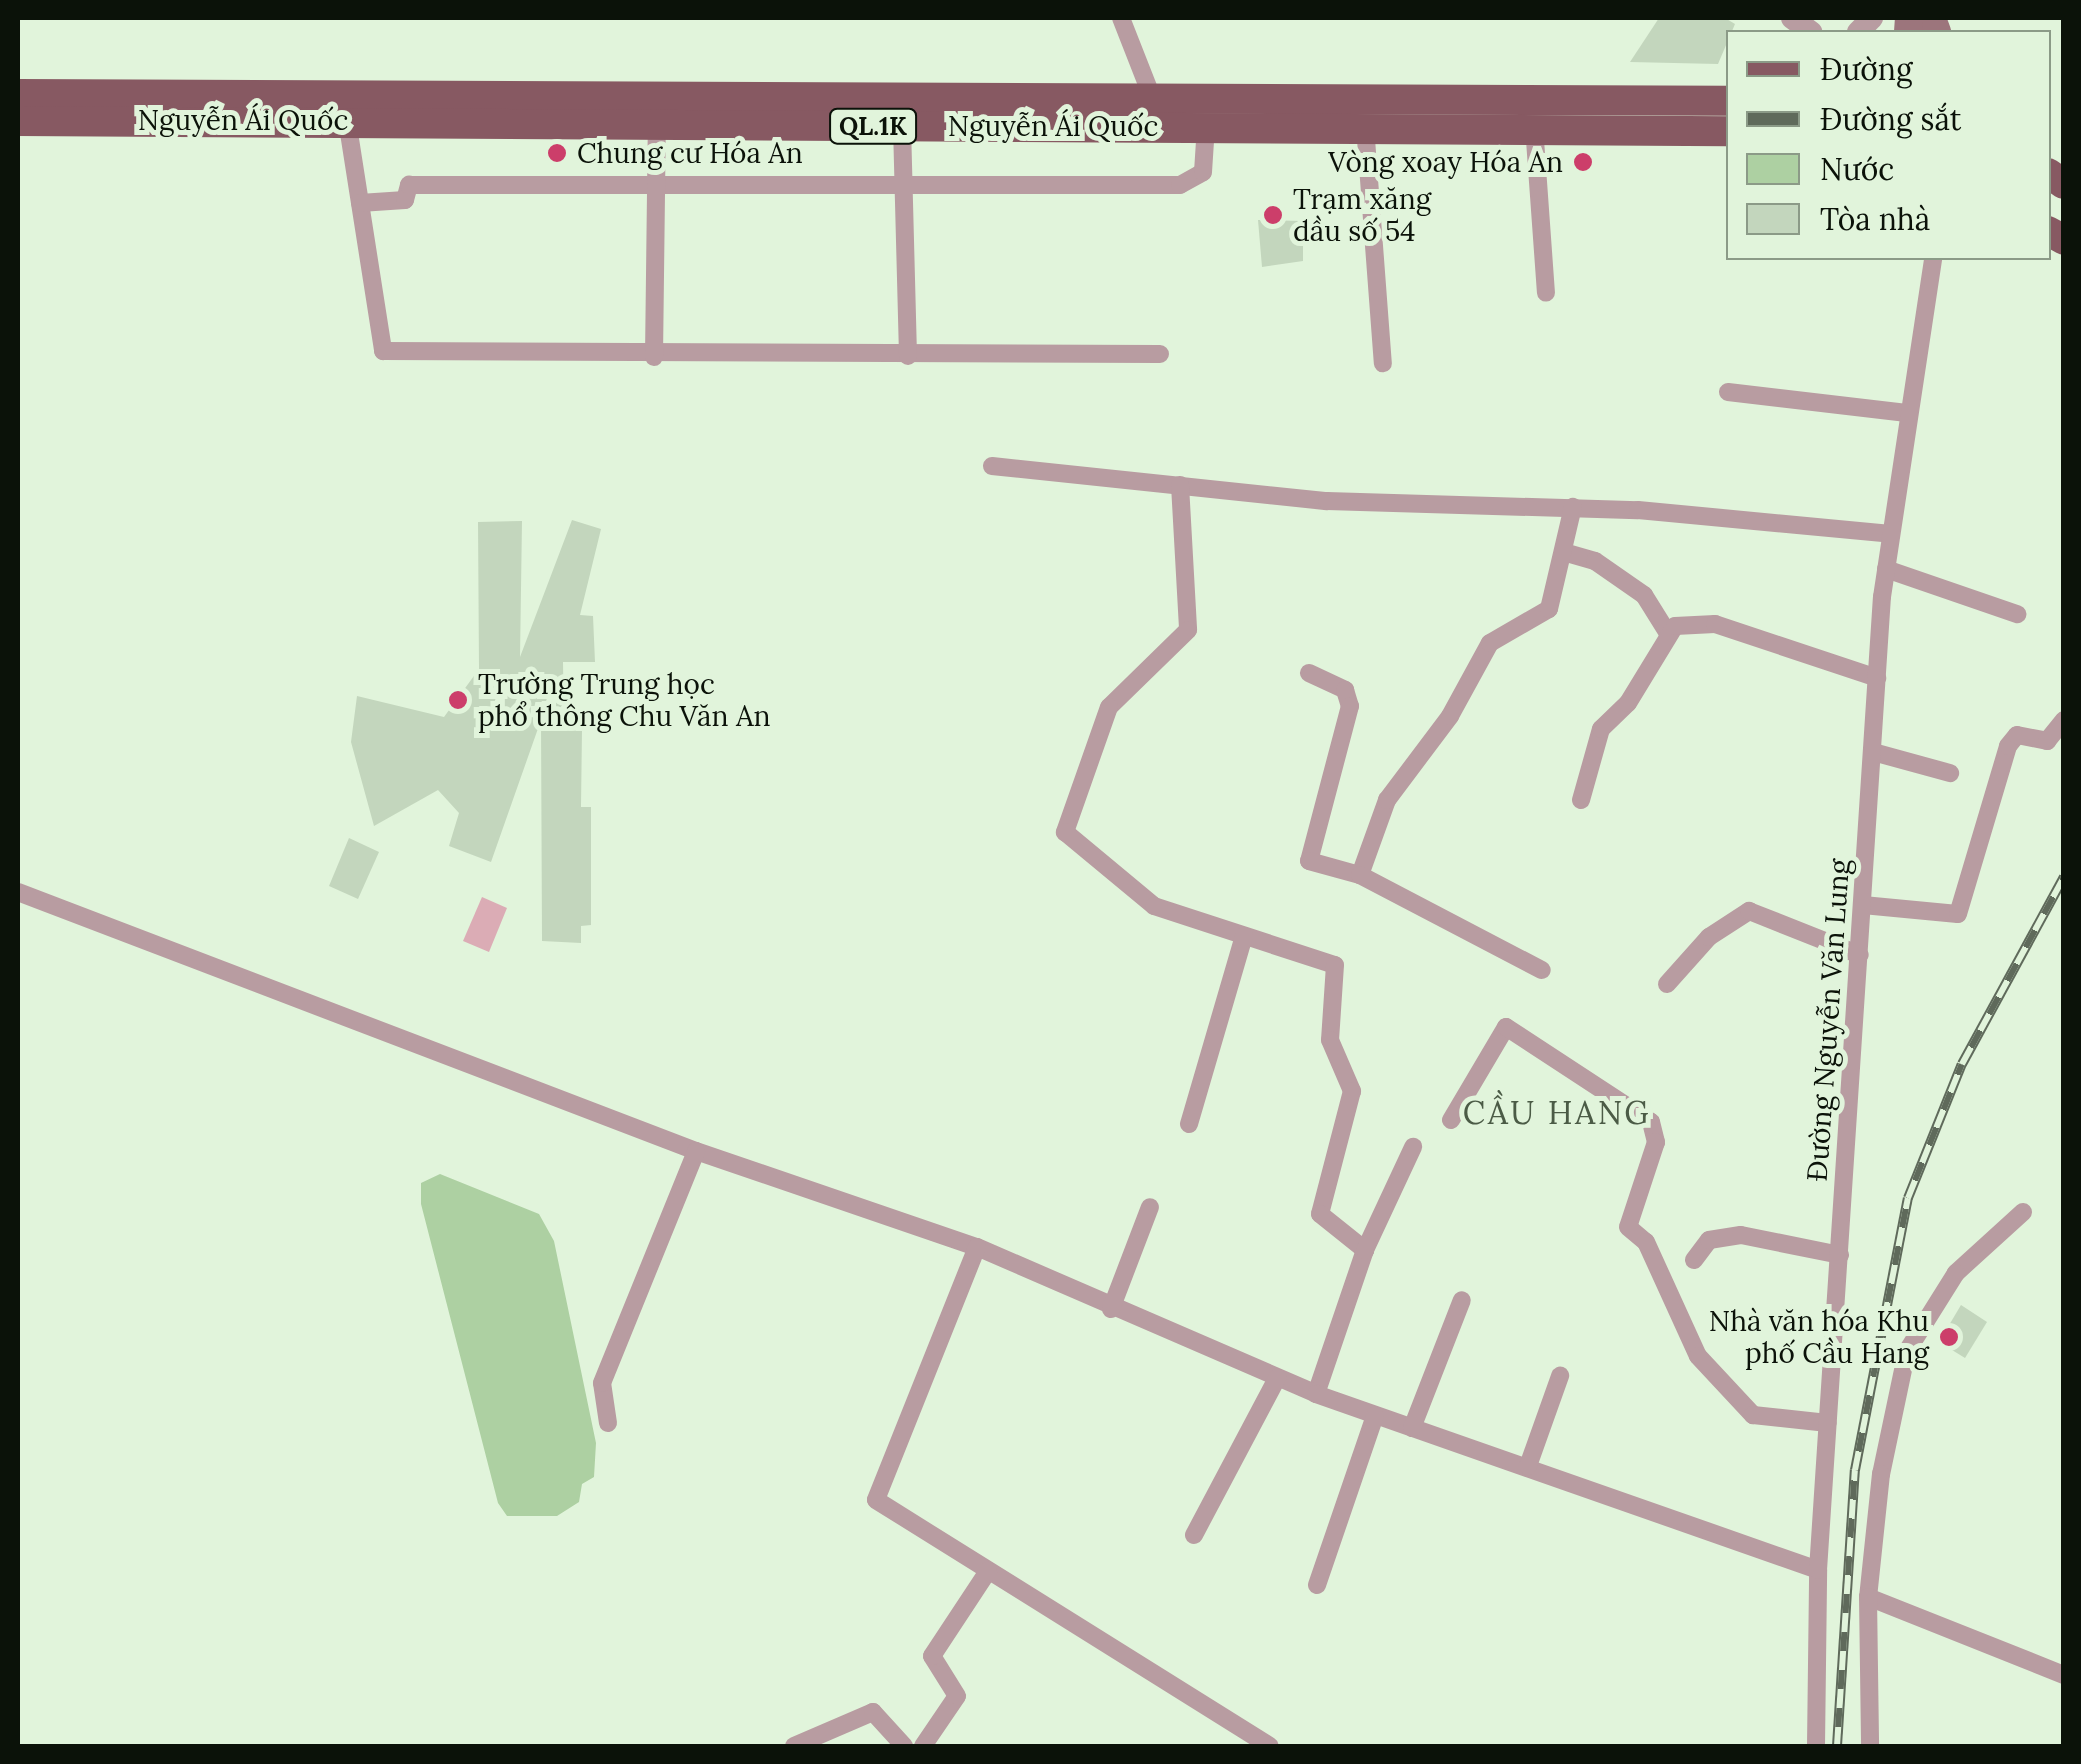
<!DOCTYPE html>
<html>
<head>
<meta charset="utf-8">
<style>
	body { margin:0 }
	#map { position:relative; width:2081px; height:1764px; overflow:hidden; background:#e1f4db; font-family:Lora,serif }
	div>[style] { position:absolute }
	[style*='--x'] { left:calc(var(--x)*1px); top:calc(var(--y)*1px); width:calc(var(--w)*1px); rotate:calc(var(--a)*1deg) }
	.green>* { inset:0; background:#dbacb5 }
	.water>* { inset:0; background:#add0a2 }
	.building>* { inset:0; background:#c3d6bd }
	.minor>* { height:18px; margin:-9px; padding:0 9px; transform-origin:9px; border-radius:9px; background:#b89ca1 }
	.tertiary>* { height:22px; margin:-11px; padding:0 11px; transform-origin:11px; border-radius:11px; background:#b89ca1 }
	.secondary>* { height:28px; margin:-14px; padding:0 14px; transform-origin:14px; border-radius:14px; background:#9c757c }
	.primary>* { height:30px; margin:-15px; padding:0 15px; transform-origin:15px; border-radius:15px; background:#875962 }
	.rail>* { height:10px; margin-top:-5px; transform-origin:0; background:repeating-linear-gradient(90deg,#e1f4db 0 19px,#5f6a5b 0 38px); box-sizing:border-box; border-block:2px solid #5f6a5b }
	.dots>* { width:28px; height:28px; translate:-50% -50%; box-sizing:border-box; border:5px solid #e1f4db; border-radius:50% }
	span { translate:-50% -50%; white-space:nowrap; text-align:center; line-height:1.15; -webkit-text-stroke:10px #e1f4db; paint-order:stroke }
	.shield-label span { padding:2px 8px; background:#e1f4db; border:2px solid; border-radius:8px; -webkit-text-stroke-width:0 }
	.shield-label { font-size:25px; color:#0b1209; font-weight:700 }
	.street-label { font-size:28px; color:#0b1209 }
	.poi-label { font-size:28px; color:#0b1209 }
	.left { translate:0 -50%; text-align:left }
	.right { translate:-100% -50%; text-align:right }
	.quarter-label { font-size:32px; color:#4b5b46; letter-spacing:2.5px }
	.frame { position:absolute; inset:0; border:20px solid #0b1209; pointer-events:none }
	.legend { position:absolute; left:1726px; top:30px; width:325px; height:230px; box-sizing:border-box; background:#e1f4db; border:2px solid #8b9a87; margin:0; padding:12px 18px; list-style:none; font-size:30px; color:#0b1209 }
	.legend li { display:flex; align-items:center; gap:20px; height:50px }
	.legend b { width:50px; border:2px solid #8b9a87 }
</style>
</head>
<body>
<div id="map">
	<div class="green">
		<div style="clip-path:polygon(482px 897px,507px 908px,489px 952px,463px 941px)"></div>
	</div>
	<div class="water">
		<div style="clip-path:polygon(440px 1174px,539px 1214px,554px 1241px,596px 1443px,594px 1477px,582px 1484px,579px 1502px,557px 1516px,507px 1516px,498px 1503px,421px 1204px,421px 1183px)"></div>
	</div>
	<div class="building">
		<div style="clip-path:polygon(1659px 18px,1725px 18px,1735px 24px,1718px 64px,1630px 62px)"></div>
		<div style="clip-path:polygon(1258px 220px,1303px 221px,1303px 261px,1262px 267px)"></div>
		<div style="clip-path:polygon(572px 520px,601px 529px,580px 615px,593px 616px,595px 662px,563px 662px,564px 731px,582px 730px,581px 807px,591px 807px,591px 925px,581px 926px,581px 943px,542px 941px,541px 720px,491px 862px,449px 846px,459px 813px,438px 790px,374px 826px,351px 742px,357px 696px,444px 717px,479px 669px,478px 522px,522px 521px,520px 657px)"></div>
		<div style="clip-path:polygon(349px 838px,379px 852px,358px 899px,329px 886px)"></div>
		<div style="clip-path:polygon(1961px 1305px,1987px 1322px,1965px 1358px,1939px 1342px)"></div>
	</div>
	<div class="minor">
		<div style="--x:1121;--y:18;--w:85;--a:68.6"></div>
		<div style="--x:347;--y:120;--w:234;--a:81.1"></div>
		<div style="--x:383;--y:351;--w:777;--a:0.22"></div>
		<div style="--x:902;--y:126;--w:230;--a:88.5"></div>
		<div style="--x:1365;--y:126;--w:238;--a:85.7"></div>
		<div style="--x:1534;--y:126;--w:167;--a:85.9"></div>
		<div style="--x:360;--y:203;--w:45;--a:-3.8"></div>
		<div style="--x:405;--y:200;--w:16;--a:-75"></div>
		<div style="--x:409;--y:185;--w:771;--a:0"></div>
		<div style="--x:1180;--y:185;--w:26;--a:-29"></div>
		<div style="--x:1203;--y:172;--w:46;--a:-86.3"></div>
		<div style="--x:654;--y:357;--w:233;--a:-89.3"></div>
		<div style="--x:1728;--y:392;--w:180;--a:6.7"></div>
		<div style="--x:992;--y:466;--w:337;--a:6"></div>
		<div style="--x:1327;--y:501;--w:311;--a:1.7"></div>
		<div style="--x:1638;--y:510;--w:254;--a:5.4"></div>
		<div style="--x:1180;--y:485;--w:145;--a:86.8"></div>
		<div style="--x:1188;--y:630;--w:110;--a:135.7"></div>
		<div style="--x:1109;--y:707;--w:133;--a:109.4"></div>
		<div style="--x:1065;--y:832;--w:116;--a:39.7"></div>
		<div style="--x:1154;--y:906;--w:190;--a:18.1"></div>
		<div style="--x:1335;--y:965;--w:75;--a:93.8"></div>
		<div style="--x:1330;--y:1040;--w:56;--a:66.7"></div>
		<div style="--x:1352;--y:1091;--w:127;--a:104.6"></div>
		<div style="--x:1320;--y:1214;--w:58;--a:38.7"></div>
		<div style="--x:1365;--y:1250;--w:152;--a:108.8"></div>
		<div style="--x:1567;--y:553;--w:29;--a:16"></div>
		<div style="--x:1595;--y:561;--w:60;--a:34.8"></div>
		<div style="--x:1644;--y:595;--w:44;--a:58.1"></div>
		<div style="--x:1886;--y:569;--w:139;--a:19"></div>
		<div style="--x:1309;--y:673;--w:40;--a:25"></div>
		<div style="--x:1345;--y:690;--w:17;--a:73"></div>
		<div style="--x:1350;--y:706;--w:160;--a:104.8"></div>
		<div style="--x:1309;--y:861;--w:53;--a:15.4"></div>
		<div style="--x:1360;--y:875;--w:80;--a:-70.2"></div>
		<div style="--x:1387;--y:800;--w:105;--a:-53.1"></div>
		<div style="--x:1450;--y:716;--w:83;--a:-61.3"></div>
		<div style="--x:1490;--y:643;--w:68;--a:-30"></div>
		<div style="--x:1549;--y:609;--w:105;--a:-76.8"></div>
		<div style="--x:1873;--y:752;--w:80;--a:15.3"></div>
		<div style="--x:1581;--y:800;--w:74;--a:-74.3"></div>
		<div style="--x:1601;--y:729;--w:37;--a:-44"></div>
		<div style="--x:1628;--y:703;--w:90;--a:-58.6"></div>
		<div style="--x:1675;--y:626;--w:40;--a:-2.9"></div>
		<div style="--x:1715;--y:624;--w:171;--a:18.4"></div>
		<div style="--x:1360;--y:875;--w:205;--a:27.6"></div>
		<div style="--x:18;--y:892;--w:726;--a:20.91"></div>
		<div style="--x:696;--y:1151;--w:297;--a:18.9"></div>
		<div style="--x:977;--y:1247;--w:369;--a:23.4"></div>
		<div style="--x:1316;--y:1394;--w:532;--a:19.32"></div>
		<div style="--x:1863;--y:905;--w:95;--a:5.4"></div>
		<div style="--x:1958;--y:914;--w:175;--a:-73.4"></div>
		<div style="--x:2008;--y:746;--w:14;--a:-51"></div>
		<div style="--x:2017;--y:735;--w:31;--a:11"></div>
		<div style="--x:2047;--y:741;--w:27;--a:-51"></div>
		<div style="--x:1667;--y:984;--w:63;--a:-48.2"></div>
		<div style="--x:1709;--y:937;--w:48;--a:-33"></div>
		<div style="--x:1749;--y:911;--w:119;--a:21.6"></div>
		<div style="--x:1451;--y:1120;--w:108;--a:-59.4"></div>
		<div style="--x:1506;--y:1027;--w:173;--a:33.2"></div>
		<div style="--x:1651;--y:1122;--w:21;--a:76"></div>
		<div style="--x:1656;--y:1142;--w:89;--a:108.2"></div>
		<div style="--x:1628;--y:1227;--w:23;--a:40"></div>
		<div style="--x:1646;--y:1242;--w:125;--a:65.5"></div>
		<div style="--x:1698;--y:1356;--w:81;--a:47"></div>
		<div style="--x:1753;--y:1415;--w:75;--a:6.1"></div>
		<div style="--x:1189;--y:1124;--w:196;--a:-73.7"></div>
		<div style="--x:2023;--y:1212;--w:91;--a:137.7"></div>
		<div style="--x:1956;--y:1273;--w:92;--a:122.1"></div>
		<div style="--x:1907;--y:1351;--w:126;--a:101.9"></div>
		<div style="--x:1881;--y:1474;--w:124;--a:96"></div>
		<div style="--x:1868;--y:1597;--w:211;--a:21.7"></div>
		<div style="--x:977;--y:1247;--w:272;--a:111.8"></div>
		<div style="--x:876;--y:1500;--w:464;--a:32"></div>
		<div style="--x:1365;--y:1250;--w:114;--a:-65"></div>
		<div style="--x:1694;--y:1260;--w:25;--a:-53"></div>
		<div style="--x:1709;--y:1240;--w:32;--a:-9"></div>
		<div style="--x:1741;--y:1235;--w:101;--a:11.4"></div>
		<div style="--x:1111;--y:1309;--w:109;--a:-69.1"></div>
		<div style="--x:608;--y:1423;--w:40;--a:-98.5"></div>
		<div style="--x:602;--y:1383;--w:250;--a:-67.9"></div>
		<div style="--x:1412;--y:1428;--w:137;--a:-68.7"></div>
		<div style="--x:1528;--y:1466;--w:96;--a:-70.4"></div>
		<div style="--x:1194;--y:1535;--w:178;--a:-62.1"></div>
		<div style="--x:1317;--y:1585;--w:179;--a:-71.1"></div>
		<div style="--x:1868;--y:1597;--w:149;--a:89.2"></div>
		<div style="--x:794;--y:1746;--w:86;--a:-23.3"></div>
		<div style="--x:873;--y:1712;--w:46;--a:47.6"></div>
		<div style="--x:923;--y:1746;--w:60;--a:-55.8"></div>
		<div style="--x:957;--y:1696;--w:47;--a:-122"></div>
		<div style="--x:932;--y:1656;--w:102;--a:-56.6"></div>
		<div style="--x:1816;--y:1746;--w:176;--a:-89.3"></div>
		<div style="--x:1818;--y:1570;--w:975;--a:-86.24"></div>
		<div style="--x:1882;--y:597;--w:343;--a:-81.4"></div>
	</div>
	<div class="tertiary">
		<div style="--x:1792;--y:18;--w:24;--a:36"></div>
		<div style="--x:1858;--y:32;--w:20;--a:-45"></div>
	</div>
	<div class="secondary">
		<div style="--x:1932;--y:18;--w:15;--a:70"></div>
		<div style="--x:1908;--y:32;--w:14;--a:-86"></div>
	</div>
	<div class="primary">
		<div style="--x:18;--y:94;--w:1710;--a:0.23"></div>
		<div style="--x:18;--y:121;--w:1710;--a:0.34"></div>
		<div style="--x:2048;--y:173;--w:19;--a:35"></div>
		<div style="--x:2048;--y:231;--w:18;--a:29"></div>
	</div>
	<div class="rail">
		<div style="--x:1837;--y:1746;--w:277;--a:-86.3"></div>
		<div style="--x:1855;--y:1470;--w:277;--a:-79"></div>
		<div style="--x:1908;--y:1198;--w:144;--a:-68.1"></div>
		<div style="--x:1962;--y:1064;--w:213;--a:-61.4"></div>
	</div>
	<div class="dots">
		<div style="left:557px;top:153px;background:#cc3e6a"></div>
		<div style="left:1583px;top:162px;background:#cc3e6a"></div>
		<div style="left:1273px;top:215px;background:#cc3e6a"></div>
		<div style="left:458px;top:700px;background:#cc3e6a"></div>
		<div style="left:1949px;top:1337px;background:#cc3e6a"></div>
	</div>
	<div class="shield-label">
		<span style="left:873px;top:126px">QL.1K</span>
	</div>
	<div class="street-label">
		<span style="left:243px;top:120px">Nguyễn Ái Quốc</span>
		<span style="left:1053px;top:126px">Nguyễn Ái Quốc</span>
		<span style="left:1828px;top:1020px;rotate:-86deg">Đường Nguyễn Văn Lung</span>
	</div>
	<div class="poi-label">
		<span class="left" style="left:577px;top:153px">Chung cư Hóa An</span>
		<span class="right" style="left:1563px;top:162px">Vòng xoay Hóa An</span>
		<span class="left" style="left:1293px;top:215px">Trạm xăng<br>dầu số 54</span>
		<span class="left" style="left:478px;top:700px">Trường Trung học<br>phổ thông Chu Văn An</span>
		<span class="right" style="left:1929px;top:1337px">Nhà văn hóa Khu<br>phố Cầu Hang</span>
	</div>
	<div class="quarter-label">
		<span style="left:1557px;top:1113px">CẦU HANG</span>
	</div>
	<div class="frame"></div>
	<ul class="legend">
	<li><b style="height:12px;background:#875962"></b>Đường</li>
	<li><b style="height:12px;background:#5f6a5b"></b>Đường sắt</li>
	<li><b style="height:28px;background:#add0a2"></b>Nước</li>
	<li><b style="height:28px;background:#c3d6bd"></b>Tòa nhà</li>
	</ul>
</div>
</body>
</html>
